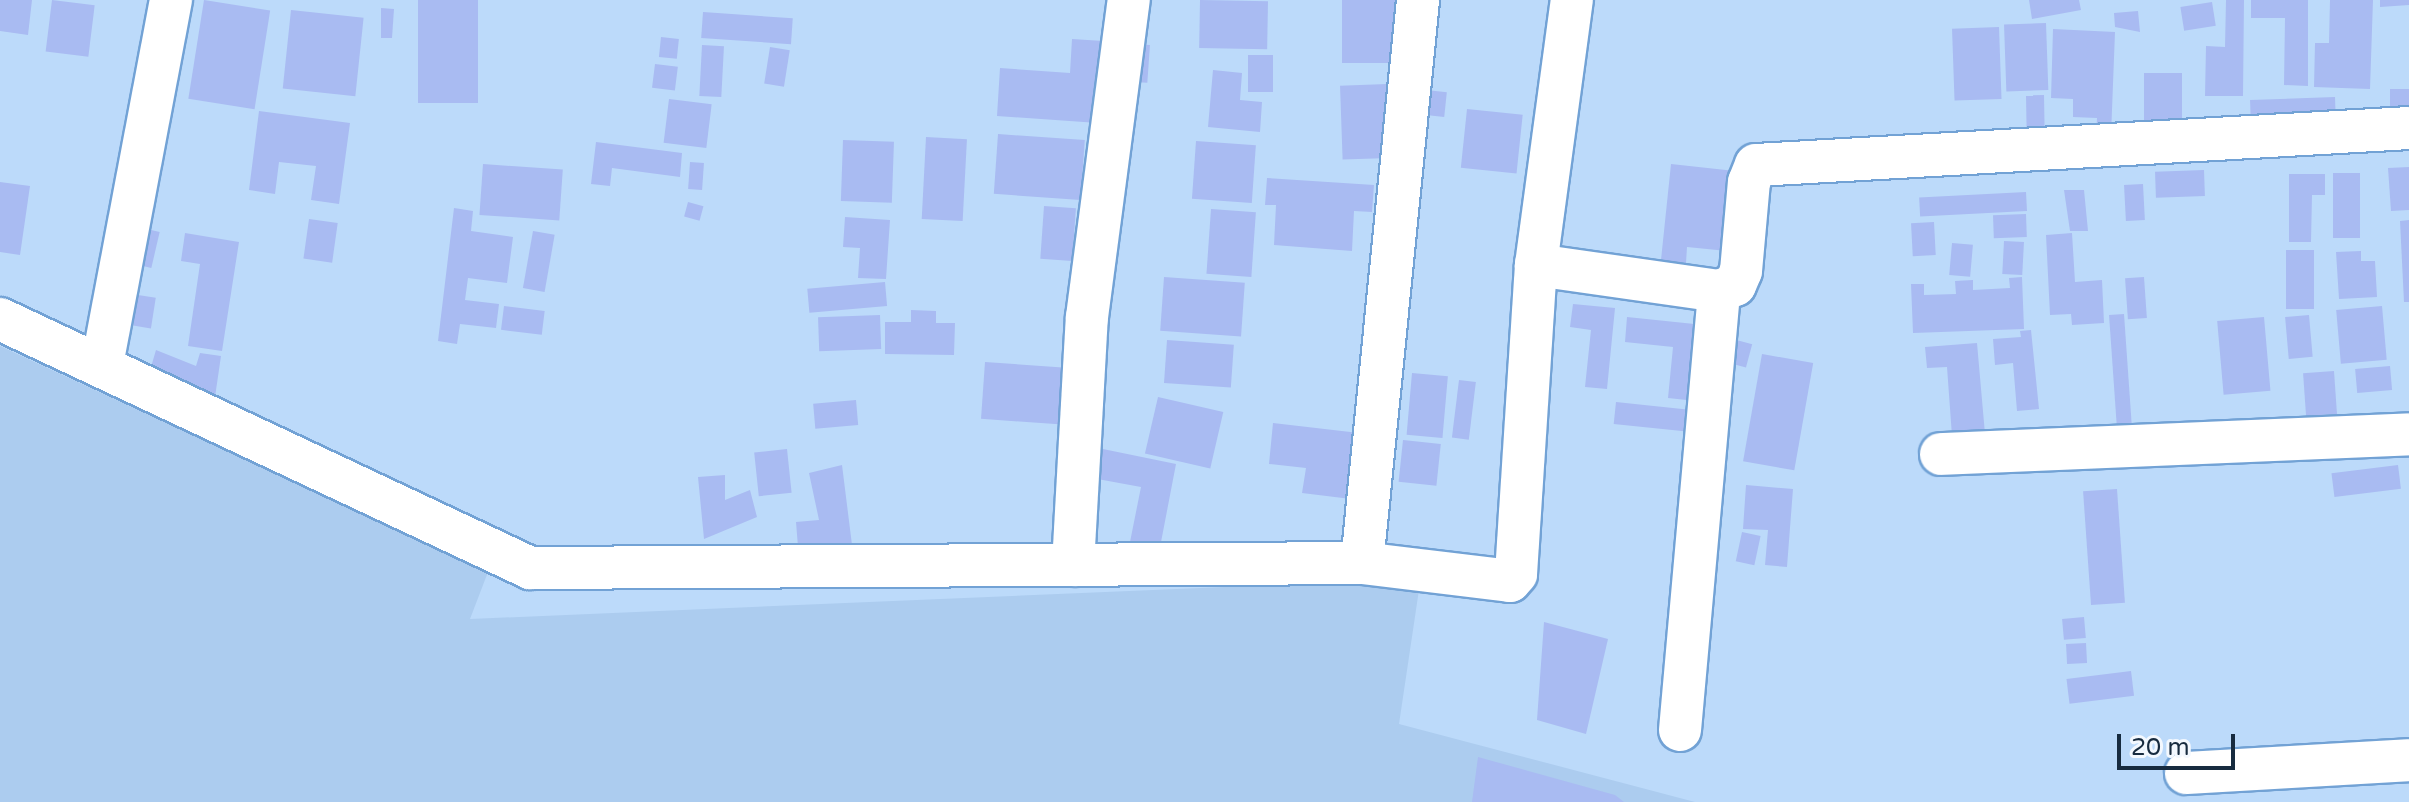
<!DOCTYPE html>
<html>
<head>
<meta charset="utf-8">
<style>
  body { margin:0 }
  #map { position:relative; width:2409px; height:802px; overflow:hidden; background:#bcdafa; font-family:"Varela Round",sans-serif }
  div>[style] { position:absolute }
  .built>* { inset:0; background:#acccef }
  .building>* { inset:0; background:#a9bbf2; transform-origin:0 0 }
  .roads { filter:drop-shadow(2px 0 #72a2d5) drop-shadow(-2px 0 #72a2d5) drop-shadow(0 2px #72a2d5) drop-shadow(0 -2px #72a2d5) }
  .street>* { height:42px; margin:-21px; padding:0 21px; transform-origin:21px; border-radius:21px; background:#fff }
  span { translate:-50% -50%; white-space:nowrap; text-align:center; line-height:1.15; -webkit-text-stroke:6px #f3f8fe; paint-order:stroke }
  .scale { position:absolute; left:2117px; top:734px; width:118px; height:36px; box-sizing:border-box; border:4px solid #172b3f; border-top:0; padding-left:10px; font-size:24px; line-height:28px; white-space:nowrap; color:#172b3f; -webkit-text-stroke:6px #f3f8fe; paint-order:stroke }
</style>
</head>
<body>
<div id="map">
  <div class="built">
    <div style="clip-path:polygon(0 346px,488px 572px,470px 619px,1366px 581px,1420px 583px,1399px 724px,1695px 802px,0 802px)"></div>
  </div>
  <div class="building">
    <div style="clip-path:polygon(0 0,32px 0,28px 35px,0 31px)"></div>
    <div style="left:52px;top:0;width:43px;height:52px;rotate:7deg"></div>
    <div style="left:204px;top:0;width:67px;height:100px;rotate:9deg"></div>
    <div style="left:418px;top:0;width:60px;height:103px"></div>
    <div style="left:1200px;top:0;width:68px;height:48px;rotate:1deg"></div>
    <div style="left:1342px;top:0;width:54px;height:63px"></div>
    <div style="clip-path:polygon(2029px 0,2079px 0,2081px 10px,2032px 19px)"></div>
    <div style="clip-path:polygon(2226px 0,2244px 0,2243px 96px,2205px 96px,2206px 46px,2225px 47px)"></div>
    <div style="clip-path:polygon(2251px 0,2308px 0,2308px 86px,2284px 85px,2285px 18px,2251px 18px)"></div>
    <div style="clip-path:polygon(2330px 0,2373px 0,2370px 89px,2314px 87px,2315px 43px,2329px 43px)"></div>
    <div style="clip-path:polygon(2380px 0,2409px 0,2409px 5px,2380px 7px)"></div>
    <div style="left:2212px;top:2px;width:24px;height:32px;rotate:81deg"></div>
    <div style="clip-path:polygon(381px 8px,394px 9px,392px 38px,381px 38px)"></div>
    <div style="left:291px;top:10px;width:73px;height:79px;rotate:6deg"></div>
    <div style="clip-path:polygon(2138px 11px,2140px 32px,2115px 27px,2114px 13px)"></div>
    <div style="left:703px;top:12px;width:90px;height:26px;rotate:4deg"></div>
    <div style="left:2046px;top:23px;width:67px;height:42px;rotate:88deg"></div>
    <div style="left:1999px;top:27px;width:72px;height:47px;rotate:88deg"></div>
    <div style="clip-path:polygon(2053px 29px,2115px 32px,2111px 136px,2096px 136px,2097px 118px,2073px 117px,2073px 99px,2051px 98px)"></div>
    <div style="left:661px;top:37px;width:18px;height:20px;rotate:6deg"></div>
    <div style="clip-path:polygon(1072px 39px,1103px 41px,1098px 123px,997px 116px,1000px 68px,1070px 73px)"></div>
    <div style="left:1137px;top:44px;width:13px;height:38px;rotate:4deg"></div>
    <div style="left:702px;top:45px;width:22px;height:51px;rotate:3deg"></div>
    <div style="left:770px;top:47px;width:20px;height:37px;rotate:9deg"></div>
    <div style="left:1248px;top:55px;width:25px;height:37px"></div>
    <div style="left:655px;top:64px;width:23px;height:24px;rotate:7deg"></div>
    <div style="clip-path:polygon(1213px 70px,1242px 73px,1240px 100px,1262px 102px,1260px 132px,1208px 127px)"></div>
    <div style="left:2144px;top:73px;width:38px;height:52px"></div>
    <div style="left:1387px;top:84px;width:74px;height:47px;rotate:88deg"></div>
    <div style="left:1417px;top:89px;width:30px;height:25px;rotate:6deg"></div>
    <div style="left:2390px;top:89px;width:19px;height:24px"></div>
    <div style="left:2044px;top:95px;width:46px;height:18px;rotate:89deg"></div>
    <div style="left:2335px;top:97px;width:23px;height:85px;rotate:88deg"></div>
    <div style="left:669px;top:99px;width:43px;height:44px;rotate:7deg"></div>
    <div style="left:1467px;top:109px;width:56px;height:59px;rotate:6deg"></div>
    <div style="clip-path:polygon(259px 111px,350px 123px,339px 204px,311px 200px,316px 166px,279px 162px,275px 194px,249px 190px)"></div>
    <div style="left:998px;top:134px;width:87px;height:60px;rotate:4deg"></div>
    <div style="left:926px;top:137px;width:41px;height:82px;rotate:3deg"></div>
    <div style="left:843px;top:140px;width:51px;height:61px;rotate:2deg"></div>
    <div style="left:1196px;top:141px;width:60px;height:58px;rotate:4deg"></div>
    <div style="clip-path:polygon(596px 142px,682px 153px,680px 177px,612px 168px,610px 186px,591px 184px)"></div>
    <div style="left:690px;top:162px;width:14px;height:27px;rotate:4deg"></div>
    <div style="left:483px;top:164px;width:80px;height:51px;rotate:4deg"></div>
    <div style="clip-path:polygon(1671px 164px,1735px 171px,1727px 251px,1687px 247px,1686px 263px,1661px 260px)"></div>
    <div style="clip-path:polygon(2409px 167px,2409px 210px,2391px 211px,2388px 168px)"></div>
    <div style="left:2204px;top:170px;width:26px;height:49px;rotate:88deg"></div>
    <div style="left:2333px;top:173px;width:27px;height:65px"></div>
    <div style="clip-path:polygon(2289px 174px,2325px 174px,2325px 195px,2312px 195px,2311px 242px,2289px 242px)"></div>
    <div style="clip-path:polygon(1267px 178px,1374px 185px,1372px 212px,1354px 211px,1352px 251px,1274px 245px,1276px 205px,1265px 205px)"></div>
    <div style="clip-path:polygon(0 182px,30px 186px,20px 255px,0 252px)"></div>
    <div style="left:2143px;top:184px;width:36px;height:19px;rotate:87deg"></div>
    <div style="clip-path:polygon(2064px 190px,2084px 190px,2088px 231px,2070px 231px)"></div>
    <div style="left:2026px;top:192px;width:19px;height:107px;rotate:87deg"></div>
    <div style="left:688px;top:202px;width:16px;height:15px;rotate:15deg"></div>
    <div style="left:1044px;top:206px;width:32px;height:53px;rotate:4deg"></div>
    <div style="clip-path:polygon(454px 208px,473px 211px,471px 231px,513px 237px,507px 283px,468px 278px,465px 300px,499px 304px,496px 328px,460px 324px,457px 344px,438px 341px)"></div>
    <div style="left:1211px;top:209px;width:45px;height:65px;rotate:4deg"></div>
    <div style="left:2026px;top:214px;width:23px;height:33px;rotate:88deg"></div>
    <div style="clip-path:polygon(845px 217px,890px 220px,886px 279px,858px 278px,860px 248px,843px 247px)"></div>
    <div style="left:309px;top:219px;width:29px;height:40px;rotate:8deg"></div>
    <div style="clip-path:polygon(2409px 220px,2409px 302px,2404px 302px,2400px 221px)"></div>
    <div style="left:1934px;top:222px;width:33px;height:23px;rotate:87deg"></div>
    <div style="left:147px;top:229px;width:13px;height:37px;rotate:13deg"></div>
    <div style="left:533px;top:231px;width:22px;height:58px;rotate:10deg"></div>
    <div style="clip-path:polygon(185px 233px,239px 242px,222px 351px,188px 346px,200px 264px,181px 261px)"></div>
    <div style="clip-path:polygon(2072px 233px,2075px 282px,2102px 280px,2104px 323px,2072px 325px,2071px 314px,2050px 315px,2046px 235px)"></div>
    <div style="left:2004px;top:241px;width:20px;height:33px;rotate:3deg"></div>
    <div style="left:1952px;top:243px;width:21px;height:32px;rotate:5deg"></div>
    <div style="left:2286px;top:250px;width:28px;height:59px"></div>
    <div style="clip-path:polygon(2361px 251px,2361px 261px,2375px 261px,2377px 297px,2339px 299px,2336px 252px)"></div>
    <div style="left:1164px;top:277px;width:81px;height:54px;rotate:4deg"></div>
    <div style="clip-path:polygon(2022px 277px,2024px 329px,1913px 333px,1911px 284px,1924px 284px,1924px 295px,1956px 294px,1955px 281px,1973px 280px,1973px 290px,2010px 288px,2009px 278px)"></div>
    <div style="left:2144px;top:277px;width:41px;height:19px;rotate:86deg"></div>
    <div style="left:885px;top:282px;width:24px;height:78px;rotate:85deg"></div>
    <div style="left:138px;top:295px;width:18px;height:31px;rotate:9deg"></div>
    <div style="clip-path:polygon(1573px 304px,1615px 308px,1607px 389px,1585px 387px,1591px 330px,1570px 327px)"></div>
    <div style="left:504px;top:306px;width:41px;height:24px;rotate:7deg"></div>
    <div style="left:2382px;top:306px;width:54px;height:46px;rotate:85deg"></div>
    <div style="clip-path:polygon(911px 310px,936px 311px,936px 323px,955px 323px,954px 355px,885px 354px,885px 322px,911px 322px)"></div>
    <div style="left:2124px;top:314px;width:116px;height:15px;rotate:86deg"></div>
    <div style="left:880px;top:315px;width:34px;height:62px;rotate:88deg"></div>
    <div style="left:2309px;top:315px;width:42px;height:24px;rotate:85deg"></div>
    <div style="clip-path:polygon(1627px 317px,1704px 325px,1696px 401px,1668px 398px,1673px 347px,1625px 342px)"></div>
    <div style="left:2264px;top:317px;width:74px;height:47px;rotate:85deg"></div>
    <div style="clip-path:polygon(2031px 330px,2039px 409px,2017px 411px,2013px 363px,1995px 365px,1993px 339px,2021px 337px,2020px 331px)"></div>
    <div style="left:1729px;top:338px;width:24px;height:24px;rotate:15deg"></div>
    <div style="left:1167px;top:340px;width:67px;height:43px;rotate:4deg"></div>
    <div style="clip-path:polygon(1977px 343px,1985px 434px,1952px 436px,1947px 367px,1927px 368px,1925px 347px)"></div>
    <div style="clip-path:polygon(156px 350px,196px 366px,200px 353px,221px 356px,215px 397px,151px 367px)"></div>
    <div style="left:1762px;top:354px;width:52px;height:109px;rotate:10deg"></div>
    <div style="left:985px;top:362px;width:85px;height:57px;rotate:4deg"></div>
    <div style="left:2390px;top:366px;width:24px;height:35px;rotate:85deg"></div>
    <div style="left:2334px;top:371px;width:43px;height:31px;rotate:86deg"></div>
    <div style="left:1412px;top:373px;width:36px;height:62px;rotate:5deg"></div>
    <div style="left:1459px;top:380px;width:17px;height:58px;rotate:7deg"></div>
    <div style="left:1158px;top:397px;width:67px;height:58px;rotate:13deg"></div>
    <div style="left:856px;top:400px;width:25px;height:43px;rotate:85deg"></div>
    <div style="left:1616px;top:402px;width:76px;height:22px;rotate:6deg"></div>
    <div style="clip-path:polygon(1273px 423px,1359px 433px,1351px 499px,1302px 493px,1306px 468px,1269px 464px)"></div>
    <div style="left:1403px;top:440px;width:38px;height:42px;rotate:6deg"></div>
    <div style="clip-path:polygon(1098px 448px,1176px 464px,1157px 563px,1127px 557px,1141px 487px,1092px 478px)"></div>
    <div style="left:787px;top:449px;width:44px;height:33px;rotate:84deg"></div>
    <div style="clip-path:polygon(842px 465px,852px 545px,798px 547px,796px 522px,819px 520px,809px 473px)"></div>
    <div style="left:2398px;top:465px;width:24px;height:67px;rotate:83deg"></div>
    <div style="clip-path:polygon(725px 475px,725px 500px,750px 490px,757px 517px,704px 539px,698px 477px)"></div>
    <div style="clip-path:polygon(1746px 485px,1793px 489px,1787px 567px,1765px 565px,1768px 530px,1743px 529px)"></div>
    <div style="left:2117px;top:489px;width:114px;height:34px;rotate:86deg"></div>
    <div style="left:1742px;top:532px;width:19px;height:30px;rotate:12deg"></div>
    <div style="left:2084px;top:617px;width:21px;height:22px;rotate:85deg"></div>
    <div style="clip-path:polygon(1544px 622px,1608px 639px,1586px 734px,1537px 720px)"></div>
    <div style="left:2086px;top:643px;width:20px;height:20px;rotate:87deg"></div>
    <div style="left:2131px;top:671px;width:25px;height:65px;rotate:83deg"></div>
    <div style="clip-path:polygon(1478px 757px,1615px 795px,1624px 802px,1472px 802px)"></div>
  </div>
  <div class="roads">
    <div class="street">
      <div style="left:1536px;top:265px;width:185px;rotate:8.1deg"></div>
      <div style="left:0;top:319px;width:586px;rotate:25.16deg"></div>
      <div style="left:530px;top:568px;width:832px;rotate:-0.34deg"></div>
      <div style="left:1362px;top:563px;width:149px;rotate:6.9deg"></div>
      <div style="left:1510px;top:581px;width:9px;rotate:-49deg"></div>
      <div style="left:1516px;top:574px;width:310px;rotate:-86.3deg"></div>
      <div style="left:1536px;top:265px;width:267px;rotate:-82.3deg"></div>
      <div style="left:102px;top:365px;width:371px;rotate:-79.3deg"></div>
      <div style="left:1941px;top:454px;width:468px;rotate:-2.4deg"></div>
      <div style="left:1362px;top:563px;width:566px;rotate:-84.32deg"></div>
      <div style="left:1073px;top:565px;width:248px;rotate:-86.8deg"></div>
      <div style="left:1087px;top:317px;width:320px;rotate:-82.5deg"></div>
      <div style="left:1680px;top:730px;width:441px;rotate:-84.9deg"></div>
      <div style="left:1719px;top:291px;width:17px;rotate:-21deg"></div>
      <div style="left:1735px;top:285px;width:15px;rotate:-67deg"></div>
      <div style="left:1741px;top:271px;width:89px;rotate:-84.9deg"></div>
      <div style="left:1749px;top:182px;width:18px;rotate:-68deg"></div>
      <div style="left:1756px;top:165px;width:654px;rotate:-3.24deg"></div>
      <div style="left:2186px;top:773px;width:223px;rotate:-3.3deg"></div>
    </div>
  </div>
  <div class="scale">20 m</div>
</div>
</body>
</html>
